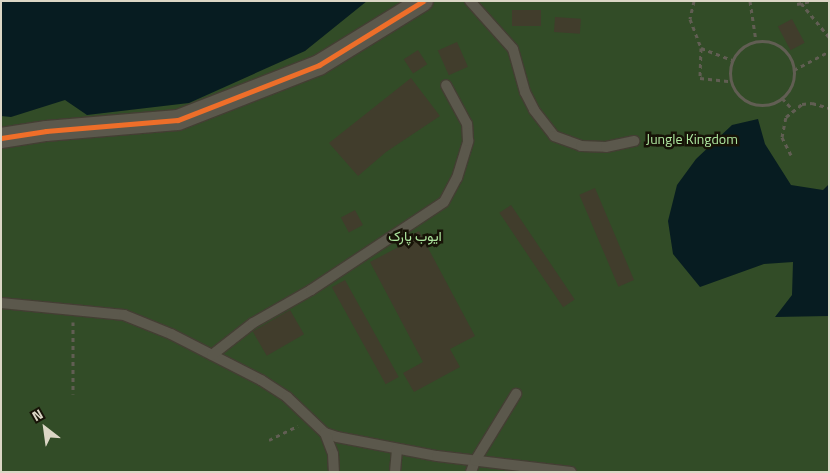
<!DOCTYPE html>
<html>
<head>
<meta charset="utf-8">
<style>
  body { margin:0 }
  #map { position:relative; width:830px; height:473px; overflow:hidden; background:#2a2515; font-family:"Titillium Web",Vazirmatn,sans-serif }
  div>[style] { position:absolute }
  .green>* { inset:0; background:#324c27; transform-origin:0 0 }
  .water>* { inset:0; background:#071c21 }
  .building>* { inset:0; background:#413d2c; transform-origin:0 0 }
  .path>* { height:3px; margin-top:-1.5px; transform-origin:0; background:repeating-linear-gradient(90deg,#615e53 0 4px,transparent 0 8px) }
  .path>.ring { margin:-1.5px; padding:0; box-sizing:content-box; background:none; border:3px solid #615e53; border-radius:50% }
  .roads { filter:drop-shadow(1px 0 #433f33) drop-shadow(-1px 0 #433f33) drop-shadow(0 1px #433f33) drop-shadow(0 -1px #433f33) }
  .lane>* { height:10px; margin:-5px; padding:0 5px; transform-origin:5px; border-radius:5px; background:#5b584c }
  .street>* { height:20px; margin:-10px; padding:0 10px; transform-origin:10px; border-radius:10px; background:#5b584c }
  .cycleway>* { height:5px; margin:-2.5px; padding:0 2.5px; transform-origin:2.5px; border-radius:2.5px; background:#ee6e29 }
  span { translate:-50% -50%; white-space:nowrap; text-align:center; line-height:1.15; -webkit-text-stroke:5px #171307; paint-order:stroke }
  .park-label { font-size:14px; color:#aee69f }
  .frame { position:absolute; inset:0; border:2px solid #dbd6c5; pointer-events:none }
  .north { position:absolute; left:20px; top:403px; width:50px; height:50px; -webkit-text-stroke:4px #171307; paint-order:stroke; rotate:330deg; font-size:14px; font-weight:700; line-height:20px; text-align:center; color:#dbd6c5 }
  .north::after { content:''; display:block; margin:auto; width:18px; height:22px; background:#dbd6c5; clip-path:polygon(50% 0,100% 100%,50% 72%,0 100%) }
</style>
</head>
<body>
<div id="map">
  <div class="green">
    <div style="left:1px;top:1px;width:828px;height:471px"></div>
  </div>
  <div class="water">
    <div style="clip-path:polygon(1px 1px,367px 1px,305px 51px,189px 103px,87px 115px,65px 100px,11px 117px,1px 116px)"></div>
    <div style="clip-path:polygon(758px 119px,765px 144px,791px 185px,823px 190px,829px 184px,829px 316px,775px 317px,792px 295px,793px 262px,764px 264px,700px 287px,673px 254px,668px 221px,677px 185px,696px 159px,732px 125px)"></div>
  </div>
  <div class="building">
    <div style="left:541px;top:10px;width:16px;height:29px;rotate:90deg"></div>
    <div style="left:555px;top:17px;width:26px;height:15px;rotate:4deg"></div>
    <div style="left:792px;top:19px;width:27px;height:16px;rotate:62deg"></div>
    <div style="left:457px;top:42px;width:27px;height:21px;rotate:66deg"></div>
    <div style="left:418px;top:50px;width:17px;height:17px;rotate:57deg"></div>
    <div style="clip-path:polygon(411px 78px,440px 116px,386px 152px,358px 176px,329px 143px)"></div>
    <div style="left:595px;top:188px;width:100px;height:17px;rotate:67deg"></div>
    <div style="left:511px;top:205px;width:114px;height:14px;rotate:56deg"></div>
    <div style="left:355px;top:210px;width:17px;height:16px;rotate:62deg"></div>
    <div style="clip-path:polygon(419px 231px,475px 336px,450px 349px,460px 367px,414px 392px,403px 373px,423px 362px,370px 262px,408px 242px,406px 238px)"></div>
    <div style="left:345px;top:280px;width:111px;height:15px;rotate:61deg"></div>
    <div style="left:290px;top:310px;width:28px;height:43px;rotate:60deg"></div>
  </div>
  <div class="path">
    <div style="left:694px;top:1px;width:18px;rotate:103deg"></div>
    <div style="left:690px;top:19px;width:31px;rotate:69deg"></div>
    <div style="left:701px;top:48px;width:30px;rotate:92deg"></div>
    <div style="left:700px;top:78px;width:30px;rotate:6deg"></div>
    <div style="left:750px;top:1px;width:40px;rotate:81.5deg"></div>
    <div style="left:801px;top:3px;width:44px;rotate:50.5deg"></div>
    <div style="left:797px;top:4px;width:14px;rotate:-12deg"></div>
    <div class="ring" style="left:730px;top:41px;width:61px;height:61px"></div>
    <div style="left:701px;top:48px;width:33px;rotate:21deg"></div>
    <div style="left:794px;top:70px;width:40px;rotate:-28deg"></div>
    <div style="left:782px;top:98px;width:16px;rotate:47deg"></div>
    <div style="left:791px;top:155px;width:20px;rotate:-117deg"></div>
    <div style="left:782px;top:137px;width:20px;rotate:-79deg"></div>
    <div style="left:786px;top:117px;width:21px;rotate:-39deg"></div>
    <div style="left:802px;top:104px;width:10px;rotate:-6deg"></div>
    <div style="left:812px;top:103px;width:18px;rotate:16deg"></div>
    <div style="left:73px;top:322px;width:72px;rotate:90deg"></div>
    <div style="left:269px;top:440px;width:32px;rotate:-26deg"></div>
  </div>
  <div class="roads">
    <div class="lane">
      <div style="left:470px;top:1px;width:64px;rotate:48.1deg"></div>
      <div style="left:513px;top:49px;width:45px;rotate:74.4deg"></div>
      <div style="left:525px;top:92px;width:20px;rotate:63deg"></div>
      <div style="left:534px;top:110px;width:33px;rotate:52deg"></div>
      <div style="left:554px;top:136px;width:29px;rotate:20deg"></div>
      <div style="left:581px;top:146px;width:25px;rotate:2deg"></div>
      <div style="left:606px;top:147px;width:29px;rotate:-12deg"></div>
      <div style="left:1px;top:303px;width:124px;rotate:5.6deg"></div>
      <div style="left:124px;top:315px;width:51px;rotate:22deg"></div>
      <div style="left:171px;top:334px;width:101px;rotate:27.1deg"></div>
      <div style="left:261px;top:380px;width:31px;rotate:33deg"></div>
      <div style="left:287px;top:397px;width:52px;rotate:43.5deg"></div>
      <div style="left:325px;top:433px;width:13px;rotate:18deg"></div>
      <div style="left:337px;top:437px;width:102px;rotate:10.8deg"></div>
      <div style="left:437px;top:456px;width:135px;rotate:6.8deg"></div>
      <div style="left:212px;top:355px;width:52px;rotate:-38deg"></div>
      <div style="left:253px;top:323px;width:67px;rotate:-29.6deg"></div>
      <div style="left:311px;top:290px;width:159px;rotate:-33.5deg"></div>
      <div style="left:444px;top:202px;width:27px;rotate:-62deg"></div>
      <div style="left:457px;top:178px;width:39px;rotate:-73deg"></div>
      <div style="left:468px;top:141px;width:17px;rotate:-93deg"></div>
      <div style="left:467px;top:124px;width:44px;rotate:-118.3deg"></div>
      <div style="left:325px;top:433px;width:22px;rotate:69deg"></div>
      <div style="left:333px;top:454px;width:18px;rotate:87deg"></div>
      <div style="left:395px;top:472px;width:23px;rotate:-85deg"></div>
      <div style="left:471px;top:472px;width:12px;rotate:-70deg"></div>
      <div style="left:475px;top:461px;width:79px;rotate:-58.5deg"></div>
    </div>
    <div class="street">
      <div style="left:1px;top:138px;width:46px;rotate:-8.8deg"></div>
      <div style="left:46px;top:131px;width:132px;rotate:-4.8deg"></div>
      <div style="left:178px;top:120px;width:151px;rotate:-21.3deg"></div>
      <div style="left:319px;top:65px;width:122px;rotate:-31.6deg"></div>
    </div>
  </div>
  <div class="cycleway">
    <div style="left:1px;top:138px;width:46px;rotate:-8.8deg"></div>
    <div style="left:46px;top:131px;width:132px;rotate:-4.8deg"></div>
    <div style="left:178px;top:120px;width:151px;rotate:-21.3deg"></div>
    <div style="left:319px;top:65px;width:122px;rotate:-31.6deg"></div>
  </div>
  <div class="park-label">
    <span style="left:692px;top:139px">Jungle Kingdom</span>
    <span style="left:415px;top:236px">ایوب پارک</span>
  </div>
  <div class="frame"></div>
  <div class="north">N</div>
</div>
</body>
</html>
